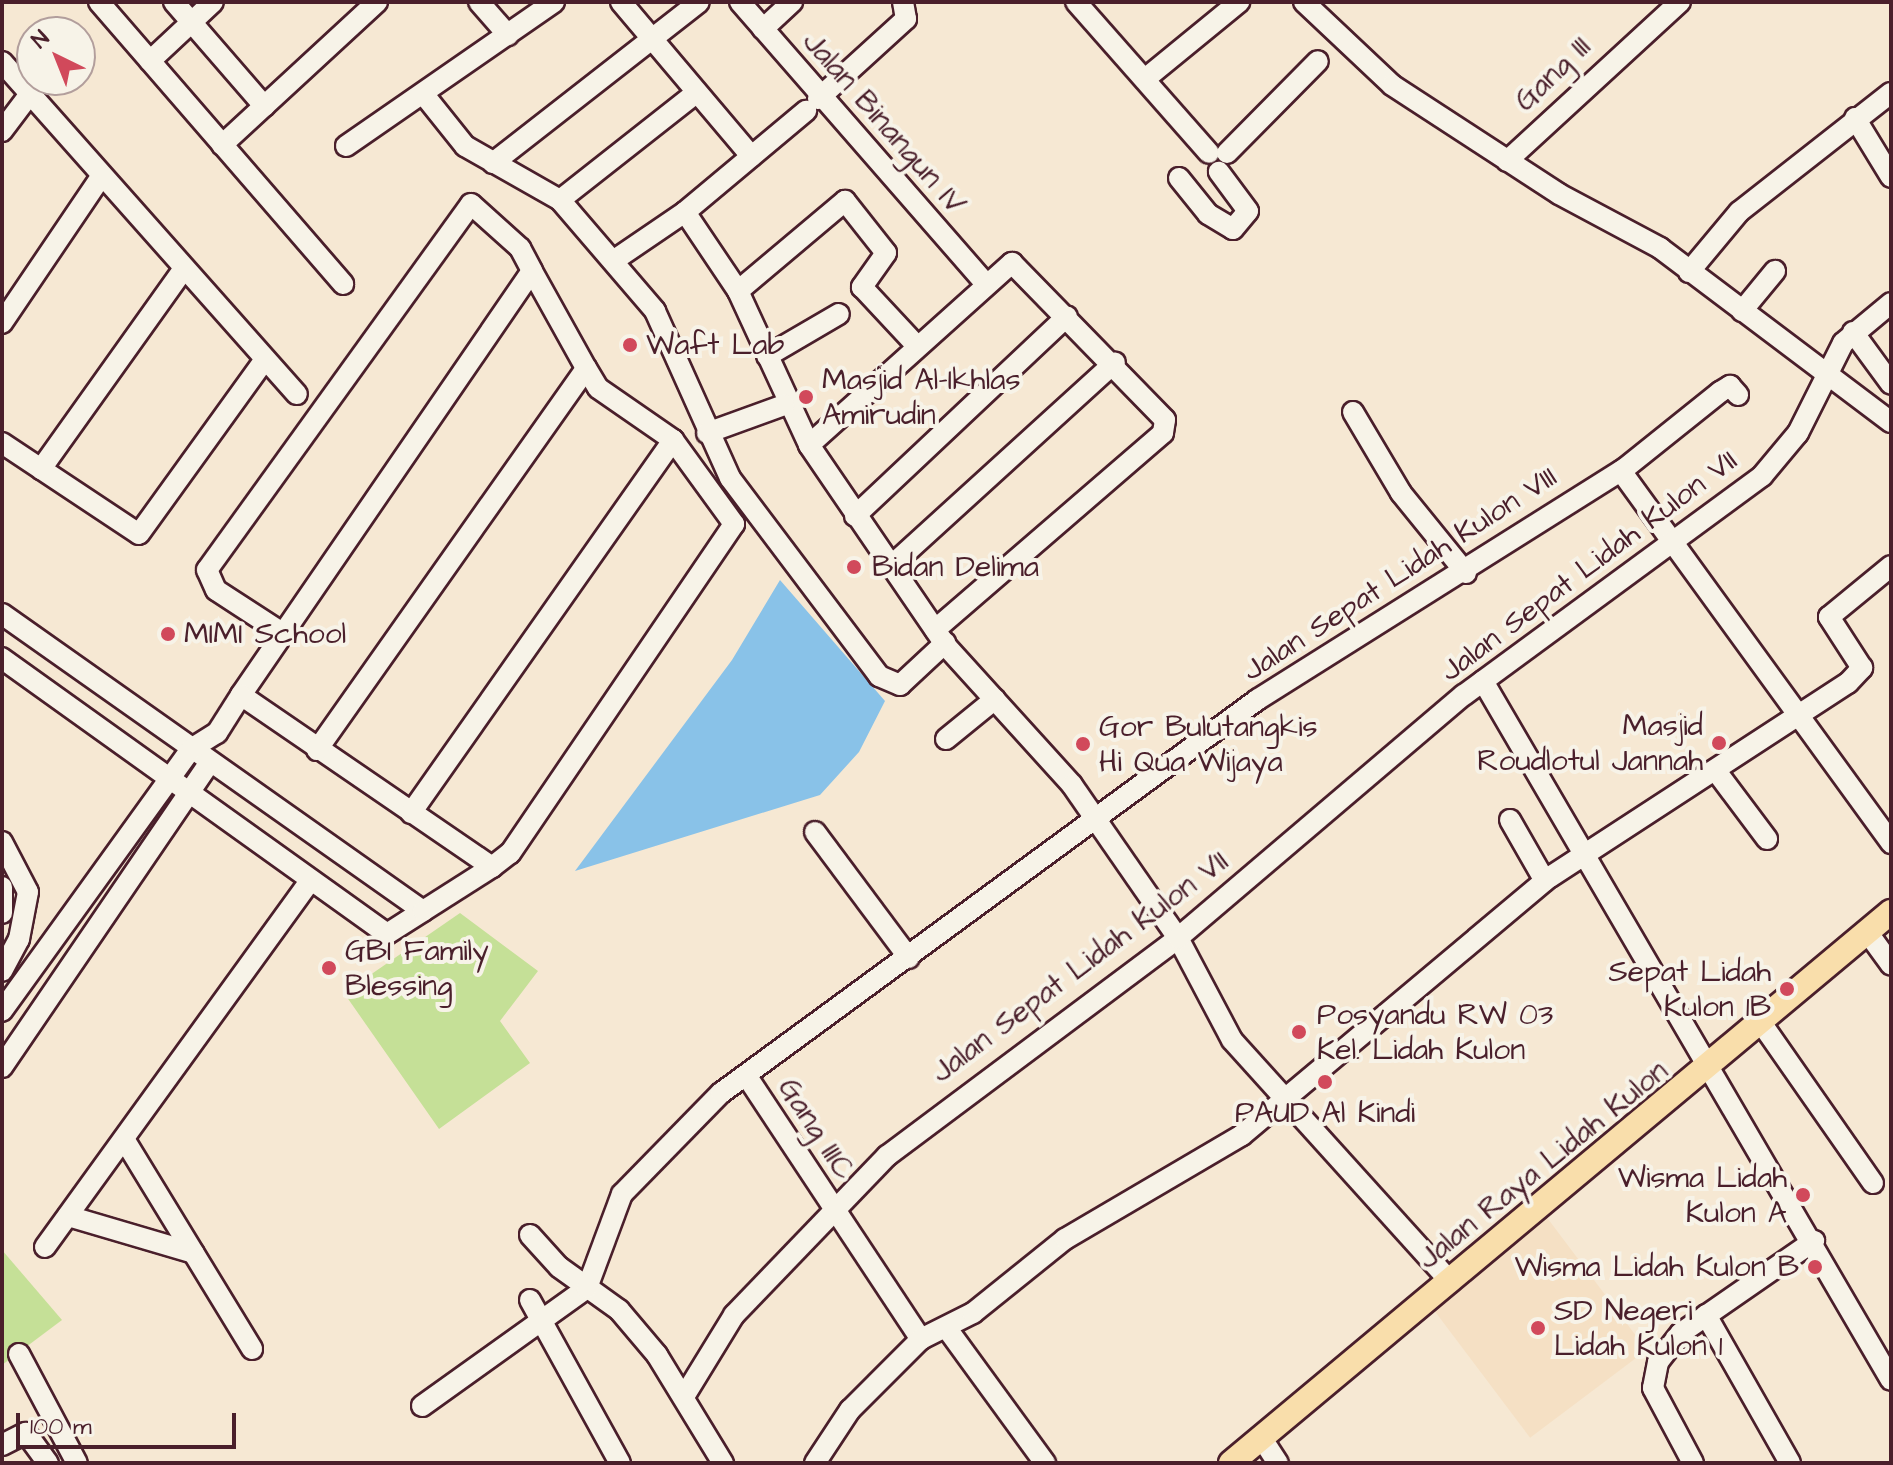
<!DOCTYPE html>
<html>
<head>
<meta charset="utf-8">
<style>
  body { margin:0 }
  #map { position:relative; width:1893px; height:1465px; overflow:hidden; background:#f6e8d3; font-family:"Architects Daughter",sans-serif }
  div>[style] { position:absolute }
  .built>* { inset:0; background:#f5e0c4; transform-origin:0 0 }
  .green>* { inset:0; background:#c5e097 }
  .water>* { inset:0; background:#89c2e8 }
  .roads { filter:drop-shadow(2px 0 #4a1f2b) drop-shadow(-2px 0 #4a1f2b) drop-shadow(0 2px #4a1f2b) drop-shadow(0 -2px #4a1f2b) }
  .minor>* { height:20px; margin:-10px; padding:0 10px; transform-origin:10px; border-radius:10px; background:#f7f3e8 }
  .major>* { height:24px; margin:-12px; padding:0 12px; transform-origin:12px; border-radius:12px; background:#f9deab }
  .dots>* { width:22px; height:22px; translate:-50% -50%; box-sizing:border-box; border:4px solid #f7f3e8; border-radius:50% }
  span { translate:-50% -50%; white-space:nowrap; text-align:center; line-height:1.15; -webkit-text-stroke:8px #f7f3e8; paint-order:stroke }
  .street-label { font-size:30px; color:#4a1f2b }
  .poi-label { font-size:30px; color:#4a1f2b }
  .left { translate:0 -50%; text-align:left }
  .right { translate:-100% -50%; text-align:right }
  .frame { position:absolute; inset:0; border:4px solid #4a1f2b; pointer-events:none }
  .north { position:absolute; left:16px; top:16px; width:80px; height:80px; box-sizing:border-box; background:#f7f3e8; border:2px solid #b29e9c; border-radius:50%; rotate:317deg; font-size:22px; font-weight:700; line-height:32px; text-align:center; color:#4a1f2b }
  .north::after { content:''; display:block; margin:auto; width:28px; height:36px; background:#d1495b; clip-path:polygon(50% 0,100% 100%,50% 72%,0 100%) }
  .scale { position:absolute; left:16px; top:1413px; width:220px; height:36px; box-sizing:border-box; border:4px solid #4a1f2b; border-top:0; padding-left:10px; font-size:24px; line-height:28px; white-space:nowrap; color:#4a1f2b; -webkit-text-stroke:6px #f7f3e8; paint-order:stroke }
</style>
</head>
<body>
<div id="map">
  <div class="built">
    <div style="left:1542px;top:1211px;width:174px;height:146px;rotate:53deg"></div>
  </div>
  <div class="green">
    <div style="clip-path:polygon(460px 913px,538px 971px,500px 1021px,530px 1063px,439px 1129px,344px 993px)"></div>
    <div style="clip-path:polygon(2px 1250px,62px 1320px,2px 1365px)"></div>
  </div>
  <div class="water">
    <div style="clip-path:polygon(780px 580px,885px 701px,859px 752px,820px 795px,575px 871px,732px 660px)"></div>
  </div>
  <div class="roads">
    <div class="minor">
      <div style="left:99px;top:2px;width:373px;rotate:49.1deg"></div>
      <div style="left:174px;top:2px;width:138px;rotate:49.1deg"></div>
      <div style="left:479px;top:2px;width:44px;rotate:48.7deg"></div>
      <div style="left:621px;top:2px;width:202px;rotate:49.8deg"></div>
      <div style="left:740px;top:2px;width:371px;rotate:48.9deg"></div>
      <div style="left:1076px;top:2px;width:201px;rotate:48.6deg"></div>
      <div style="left:1304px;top:2px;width:121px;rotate:43.3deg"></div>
      <div style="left:1392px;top:85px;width:199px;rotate:33.1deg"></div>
      <div style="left:1559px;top:194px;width:115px;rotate:28.1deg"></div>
      <div style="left:1660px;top:248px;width:289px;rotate:37deg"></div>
      <div style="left:763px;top:29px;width:40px;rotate:-43deg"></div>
      <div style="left:150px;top:61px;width:86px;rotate:-43.1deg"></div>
      <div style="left:2px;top:62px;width:444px;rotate:48.4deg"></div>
      <div style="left:1145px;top:79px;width:122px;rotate:-39.3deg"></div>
      <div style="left:425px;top:96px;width:64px;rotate:51.3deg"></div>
      <div style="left:465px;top:146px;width:109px;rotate:29.6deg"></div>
      <div style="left:560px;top:200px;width:146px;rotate:49.4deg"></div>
      <div style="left:655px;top:311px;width:183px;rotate:65.8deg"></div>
      <div style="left:730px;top:478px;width:248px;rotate:53deg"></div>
      <div style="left:879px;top:676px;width:23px;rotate:23deg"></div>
      <div style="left:900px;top:685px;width:62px;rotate:-43deg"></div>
      <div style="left:818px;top:99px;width:119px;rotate:-42.3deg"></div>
      <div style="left:906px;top:19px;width:17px;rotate:-100deg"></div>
      <div style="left:1855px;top:118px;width:69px;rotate:58.6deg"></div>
      <div style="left:2px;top:131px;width:46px;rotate:-52.9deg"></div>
      <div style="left:222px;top:145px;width:211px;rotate:-42.7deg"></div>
      <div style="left:346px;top:146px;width:253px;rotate:-34.7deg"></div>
      <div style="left:1227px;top:153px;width:129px;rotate:-45.3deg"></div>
      <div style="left:1507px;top:161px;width:235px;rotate:-42.6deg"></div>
      <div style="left:493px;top:163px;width:261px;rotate:-38deg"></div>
      <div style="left:1179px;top:178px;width:46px;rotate:51.1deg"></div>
      <div style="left:1208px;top:214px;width:29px;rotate:31deg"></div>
      <div style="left:1233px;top:229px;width:23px;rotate:-50deg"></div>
      <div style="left:1248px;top:211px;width:49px;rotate:-126.6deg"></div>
      <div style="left:560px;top:200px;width:174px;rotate:-38.2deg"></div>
      <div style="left:685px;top:212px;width:95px;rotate:56.1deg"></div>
      <div style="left:738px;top:291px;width:170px;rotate:65.2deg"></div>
      <div style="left:809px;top:445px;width:245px;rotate:55.7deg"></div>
      <div style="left:947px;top:647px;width:186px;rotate:47.8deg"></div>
      <div style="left:1072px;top:785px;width:186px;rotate:55.3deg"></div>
      <div style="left:1178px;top:938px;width:115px;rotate:62.1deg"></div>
      <div style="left:1232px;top:1040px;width:326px;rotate:47.9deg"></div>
      <div style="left:613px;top:261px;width:87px;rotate:-34.2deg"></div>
      <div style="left:685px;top:212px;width:158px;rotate:-39.9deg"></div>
      <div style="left:1689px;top:272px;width:78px;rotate:-50.2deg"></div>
      <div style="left:1739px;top:212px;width:193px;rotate:-38.1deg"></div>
      <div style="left:738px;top:291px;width:140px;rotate:-40.1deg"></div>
      <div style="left:845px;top:201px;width:66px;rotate:51.7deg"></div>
      <div style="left:886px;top:253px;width:42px;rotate:125.2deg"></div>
      <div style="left:862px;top:287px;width:81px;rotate:47deg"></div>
      <div style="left:1742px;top:311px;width:52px;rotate:-50.5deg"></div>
      <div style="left:2px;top:323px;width:176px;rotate:-55.9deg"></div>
      <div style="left:1853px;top:332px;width:64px;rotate:53.8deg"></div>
      <div style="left:767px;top:356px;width:83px;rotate:-30.3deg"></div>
      <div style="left:1353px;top:412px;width:94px;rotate:59.3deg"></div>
      <div style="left:1401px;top:493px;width:103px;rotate:50.9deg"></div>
      <div style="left:707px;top:433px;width:82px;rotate:-20deg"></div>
      <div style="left:2px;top:443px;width:164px;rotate:33.6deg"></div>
      <div style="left:139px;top:534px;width:213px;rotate:-54.2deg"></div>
      <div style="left:809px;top:445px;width:273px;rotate:-41.9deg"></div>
      <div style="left:1012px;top:263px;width:219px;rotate:45.7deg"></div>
      <div style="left:1165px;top:420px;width:13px;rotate:99deg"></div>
      <div style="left:1163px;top:433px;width:301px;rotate:139.2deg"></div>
      <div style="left:41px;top:469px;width:244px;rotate:-54.5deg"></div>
      <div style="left:1621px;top:471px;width:460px;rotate:54deg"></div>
      <div style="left:855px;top:516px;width:291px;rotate:-43.3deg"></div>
      <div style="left:890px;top:567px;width:304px;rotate:-42.3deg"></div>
      <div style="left:2px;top:614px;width:515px;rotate:35.2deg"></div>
      <div style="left:423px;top:911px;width:43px;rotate:147.4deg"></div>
      <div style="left:387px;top:934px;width:474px;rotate:-144.4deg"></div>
      <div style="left:279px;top:631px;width:75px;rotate:-146.9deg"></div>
      <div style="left:216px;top:590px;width:22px;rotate:-114deg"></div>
      <div style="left:207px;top:570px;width:451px;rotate:-54.2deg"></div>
      <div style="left:471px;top:204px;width:66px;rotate:41.9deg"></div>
      <div style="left:520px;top:248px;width:26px;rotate:62deg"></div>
      <div style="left:532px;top:271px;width:111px;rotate:60.9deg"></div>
      <div style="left:586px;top:368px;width:23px;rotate:59deg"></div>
      <div style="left:598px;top:388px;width:91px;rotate:34.7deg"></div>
      <div style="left:673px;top:440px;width:104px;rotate:54deg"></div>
      <div style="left:734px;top:524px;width:398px;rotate:124.2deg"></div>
      <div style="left:510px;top:853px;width:23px;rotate:142deg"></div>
      <div style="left:492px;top:867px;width:304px;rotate:-145.6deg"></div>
      <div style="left:241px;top:695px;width:514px;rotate:-55.54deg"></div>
      <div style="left:1483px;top:681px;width:809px;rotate:59.73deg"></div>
      <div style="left:946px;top:739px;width:63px;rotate:-39.2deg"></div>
      <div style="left:317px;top:750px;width:467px;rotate:-54.8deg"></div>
      <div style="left:1716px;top:771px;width:85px;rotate:53.1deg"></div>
      <div style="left:411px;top:813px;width:456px;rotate:-54.9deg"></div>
      <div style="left:1510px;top:820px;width:70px;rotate:60.2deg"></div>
      <div style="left:815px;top:832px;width:157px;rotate:53.3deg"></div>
      <div style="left:2px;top:842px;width:56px;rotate:62.5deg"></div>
      <div style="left:28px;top:892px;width:48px;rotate:100.8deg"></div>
      <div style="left:19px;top:939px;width:36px;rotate:118deg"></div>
      <div style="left:2px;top:887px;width:26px;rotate:90deg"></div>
      <div style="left:423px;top:911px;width:82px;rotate:-32.5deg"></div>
      <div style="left:1868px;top:933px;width:39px;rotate:54deg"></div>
      <div style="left:2px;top:1011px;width:323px;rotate:-54.2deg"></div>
      <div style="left:191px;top:749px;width:31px;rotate:-32deg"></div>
      <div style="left:217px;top:733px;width:45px;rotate:-57.7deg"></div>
      <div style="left:1762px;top:1024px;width:194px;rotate:55.1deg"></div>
      <div style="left:2px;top:1067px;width:369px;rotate:-55.7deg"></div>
      <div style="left:746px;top:1075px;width:317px;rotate:56.5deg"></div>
      <div style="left:124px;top:1139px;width:246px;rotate:58.6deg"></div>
      <div style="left:68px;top:1216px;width:131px;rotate:16.4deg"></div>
      <div style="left:530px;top:1235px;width:43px;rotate:47.8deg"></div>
      <div style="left:559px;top:1267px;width:74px;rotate:35.6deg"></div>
      <div style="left:619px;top:1310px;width:59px;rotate:49.8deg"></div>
      <div style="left:657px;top:1355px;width:127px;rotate:58.6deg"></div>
      <div style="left:45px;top:1247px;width:453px;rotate:-54.1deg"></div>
      <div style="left:530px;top:1300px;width:186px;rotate:61.1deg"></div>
      <div style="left:1706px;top:1315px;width:170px;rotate:60.4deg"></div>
      <div style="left:948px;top:1330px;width:165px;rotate:53.9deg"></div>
      <div style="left:19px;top:1354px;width:123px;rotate:62deg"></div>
      <div style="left:685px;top:1395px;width:94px;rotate:-58.5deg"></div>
      <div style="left:734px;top:1315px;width:221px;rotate:-46.1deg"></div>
      <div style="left:887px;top:1156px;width:364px;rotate:-36.8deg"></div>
      <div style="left:1178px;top:938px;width:375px;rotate:-40.4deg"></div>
      <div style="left:1464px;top:695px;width:370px;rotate:-36.3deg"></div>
      <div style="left:1762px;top:476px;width:56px;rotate:-50.1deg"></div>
      <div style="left:1798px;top:433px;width:101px;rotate:-63.4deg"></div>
      <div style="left:1843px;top:343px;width:62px;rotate:-39.8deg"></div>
      <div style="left:422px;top:1406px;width:203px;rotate:-35.6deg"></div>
      <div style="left:587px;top:1288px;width:100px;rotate:-69.6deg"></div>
      <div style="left:622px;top:1194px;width:141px;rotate:-45.6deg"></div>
      <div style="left:721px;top:1093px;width:665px;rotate:-36.25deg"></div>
      <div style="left:1257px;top:700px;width:434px;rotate:-32.2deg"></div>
      <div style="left:1624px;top:469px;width:123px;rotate:-38.7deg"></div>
      <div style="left:1720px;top:392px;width:12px;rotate:-31deg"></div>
      <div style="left:1730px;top:386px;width:12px;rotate:48deg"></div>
      <div style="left:1261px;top:1437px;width:31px;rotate:57deg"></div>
      <div style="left:2px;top:1445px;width:27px;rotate:-27deg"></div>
      <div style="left:26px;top:1433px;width:37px;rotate:54deg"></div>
      <div style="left:815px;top:1463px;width:64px;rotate:-56.6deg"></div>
      <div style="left:850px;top:1410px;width:100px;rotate:-45deg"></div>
      <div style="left:921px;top:1339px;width:58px;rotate:-26.6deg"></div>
      <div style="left:973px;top:1313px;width:118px;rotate:-38.8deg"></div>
      <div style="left:1065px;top:1239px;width:205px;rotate:-30.4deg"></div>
      <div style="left:1242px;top:1135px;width:402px;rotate:-40deg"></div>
      <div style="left:1550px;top:877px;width:356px;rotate:-33.1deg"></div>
      <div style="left:1848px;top:683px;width:21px;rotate:-47deg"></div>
      <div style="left:1862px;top:668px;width:61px;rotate:-122.9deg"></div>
      <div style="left:1829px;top:617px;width:80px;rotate:-39.4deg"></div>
      <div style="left:1693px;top:1463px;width:85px;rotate:-118.1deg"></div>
      <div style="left:1653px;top:1388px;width:26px;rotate:-79deg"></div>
      <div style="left:1658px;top:1362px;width:37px;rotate:-52deg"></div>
      <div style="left:1681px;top:1333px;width:162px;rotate:-34.7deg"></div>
    </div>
    <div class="major">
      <div style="left:1231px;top:1463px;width:860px;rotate:-39.86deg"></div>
    </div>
  </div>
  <div class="dots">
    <div style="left:630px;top:345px;background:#d1495b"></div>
    <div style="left:806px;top:397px;background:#d1495b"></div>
    <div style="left:854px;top:567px;background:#d1495b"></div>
    <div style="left:168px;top:634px;background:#d1495b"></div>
    <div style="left:1719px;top:743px;background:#d1495b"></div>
    <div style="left:1083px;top:744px;background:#d1495b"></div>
    <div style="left:329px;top:968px;background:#d1495b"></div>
    <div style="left:1787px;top:989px;background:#d1495b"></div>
    <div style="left:1299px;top:1032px;background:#d1495b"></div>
    <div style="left:1325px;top:1082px;background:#d1495b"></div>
    <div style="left:1803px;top:1195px;background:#d1495b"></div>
    <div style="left:1815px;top:1267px;background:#d1495b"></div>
    <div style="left:1538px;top:1328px;background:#d1495b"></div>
  </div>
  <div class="street-label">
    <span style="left:1553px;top:74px;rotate:-44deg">Gang III</span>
    <span style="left:884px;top:123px;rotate:49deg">Jalan Binangun IV</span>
    <span style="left:1589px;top:566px;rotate:-37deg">Jalan Sepat Lidah Kulon VII</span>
    <span style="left:1400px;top:574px;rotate:-33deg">Jalan Sepat Lidah Kulon VIII</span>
    <span style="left:1080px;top:967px;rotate:-37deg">Jalan Sepat Lidah Kulon VII</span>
    <span style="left:816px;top:1129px;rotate:57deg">Gang IIIC</span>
    <span style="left:1543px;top:1165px;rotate:-39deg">Jalan Raya Lidah Kulon</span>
  </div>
  <div class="poi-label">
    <span class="left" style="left:646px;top:345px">Waft Lab</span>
    <span class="left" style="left:822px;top:397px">Masjid Al-Ikhlas<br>Amirudin</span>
    <span class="left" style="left:872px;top:567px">Bidan Delima</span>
    <span class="left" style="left:184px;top:634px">MIMI School</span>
    <span class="right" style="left:1703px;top:743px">Masjid<br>Roudlotul Jannah</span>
    <span class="left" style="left:1099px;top:744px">Gor Bulutangkis<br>Hi Qua Wijaya</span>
    <span class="left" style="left:345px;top:968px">GBI Family<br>Blessing</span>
    <span class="right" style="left:1771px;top:989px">Sepat Lidah<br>Kulon 1B</span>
    <span class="left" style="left:1317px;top:1032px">Posyandu RW 03<br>Kel. Lidah Kulon</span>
    <span style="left:1325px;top:1113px">PAUD Al Kindi</span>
    <span class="right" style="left:1787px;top:1195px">Wisma Lidah<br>Kulon A</span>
    <span class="right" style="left:1799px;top:1267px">Wisma Lidah Kulon B</span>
    <span class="left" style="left:1554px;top:1328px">SD Negeri<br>Lidah Kulon 1</span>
  </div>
  <div class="frame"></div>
  <div class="north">N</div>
  <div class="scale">100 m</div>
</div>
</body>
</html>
